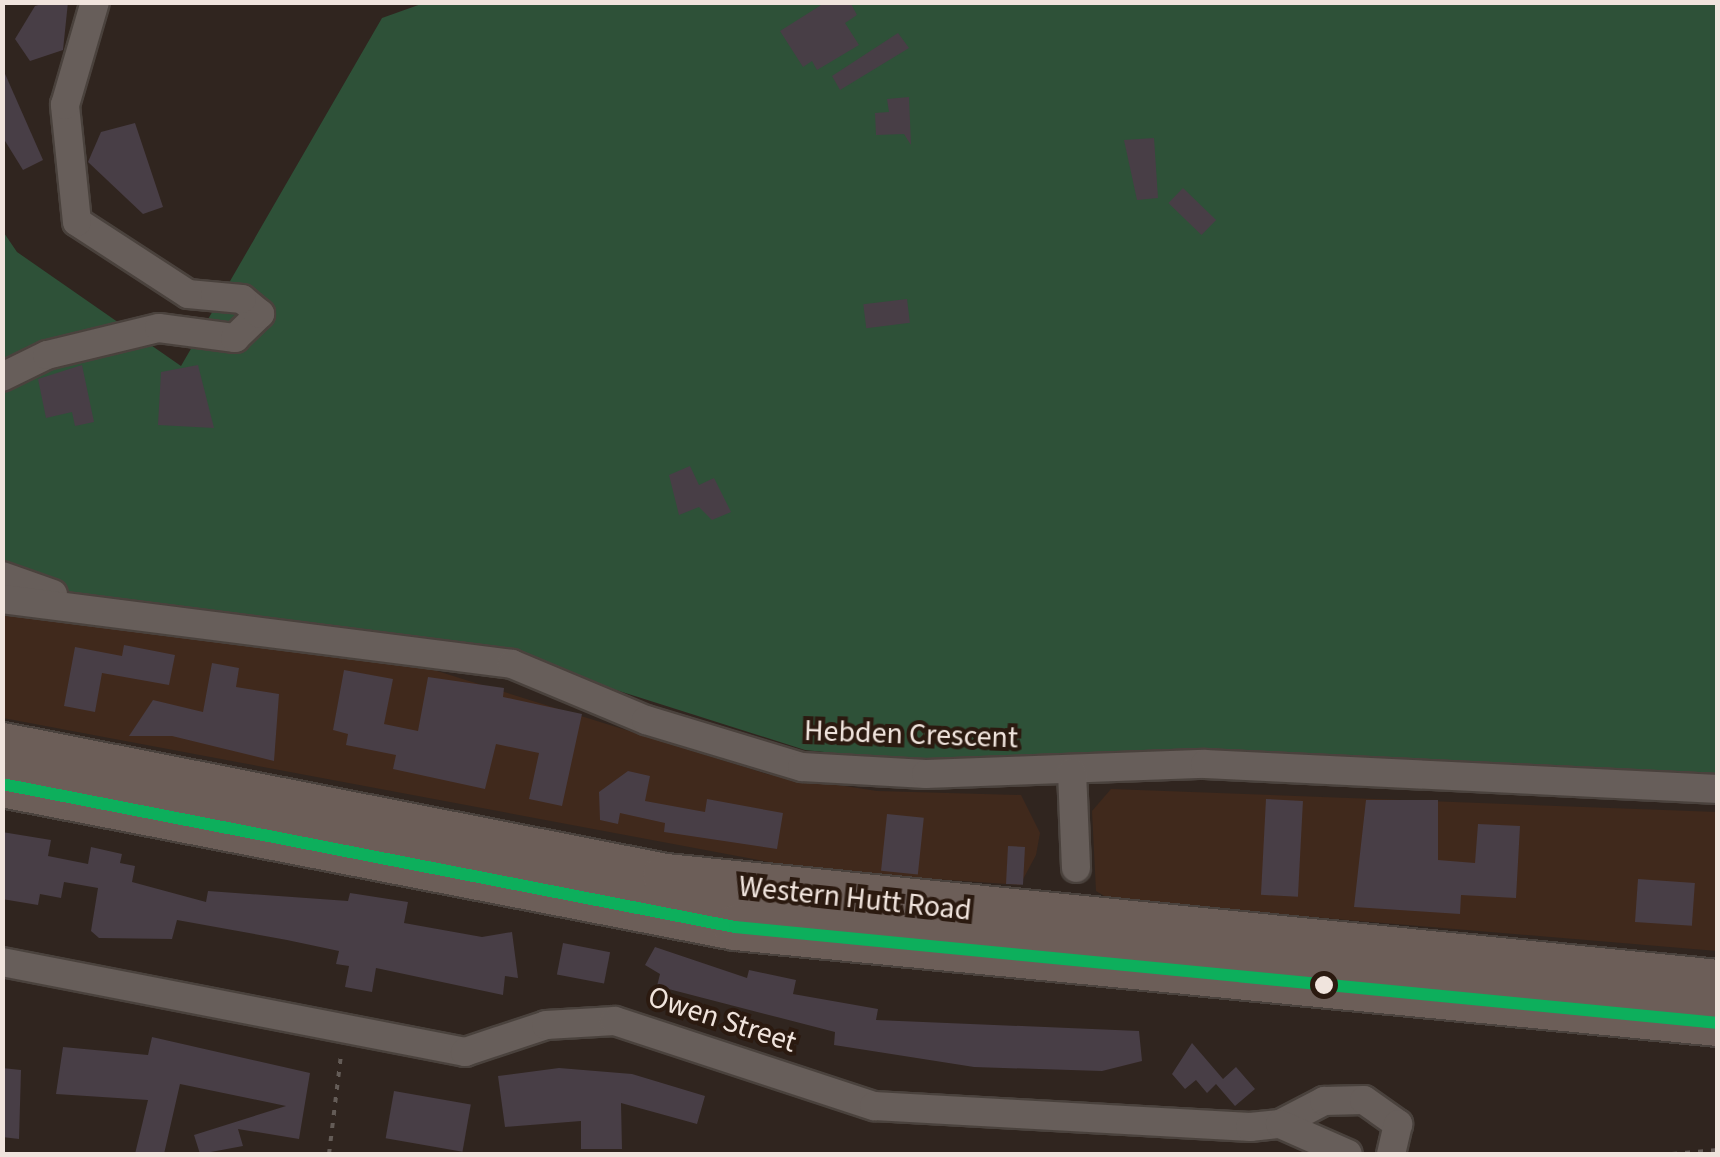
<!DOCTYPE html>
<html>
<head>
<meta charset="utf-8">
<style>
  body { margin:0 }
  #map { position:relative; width:1720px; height:1157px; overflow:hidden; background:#30251f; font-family:"Source Sans 3",sans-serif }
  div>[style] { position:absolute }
  .built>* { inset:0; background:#40291c }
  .green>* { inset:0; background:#2e5138 }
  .building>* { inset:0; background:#483e46; transform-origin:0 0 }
  .path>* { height:4px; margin-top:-2px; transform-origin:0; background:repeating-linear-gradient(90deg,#645c57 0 5px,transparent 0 13px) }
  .roads { filter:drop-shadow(2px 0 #4a423d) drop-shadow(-2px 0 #4a423d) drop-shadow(0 2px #4a423d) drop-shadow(0 -2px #4a423d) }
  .minor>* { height:28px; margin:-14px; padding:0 14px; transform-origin:14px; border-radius:14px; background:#675e5a }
  .trunk>* { height:45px; margin:-22.5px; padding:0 22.5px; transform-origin:22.5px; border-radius:22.5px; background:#6c5e58 }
  .bus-1>* { height:12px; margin:-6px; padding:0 6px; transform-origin:6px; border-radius:6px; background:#0daf5c }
  .dots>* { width:28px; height:28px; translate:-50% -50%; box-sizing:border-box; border:5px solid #2b1a10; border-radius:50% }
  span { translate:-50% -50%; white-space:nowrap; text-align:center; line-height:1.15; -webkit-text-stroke:8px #2b1a10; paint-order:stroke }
  .street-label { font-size:30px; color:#f0e4dd }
  .frame { position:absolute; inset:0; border:5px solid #f0e4dd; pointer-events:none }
</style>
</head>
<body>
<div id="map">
  <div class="built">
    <div style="clip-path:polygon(2px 608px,389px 656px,767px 774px,877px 791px,1021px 795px,1040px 833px,1036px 855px,1020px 885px,817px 871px,3px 718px)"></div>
    <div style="clip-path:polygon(1111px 789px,1717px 812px,1717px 951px,1111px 900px,1096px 891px,1092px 811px)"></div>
  </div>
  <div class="green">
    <div style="clip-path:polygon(424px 3px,1717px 3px,1717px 778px,1213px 754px,922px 762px,805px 750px,512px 657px,3px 593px,2px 230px,17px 252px,181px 366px,382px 18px)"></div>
  </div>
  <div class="building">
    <div style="clip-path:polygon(48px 2px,68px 2px,63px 50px,30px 61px,15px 39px,35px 6px)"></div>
    <div style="clip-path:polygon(826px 2px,850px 2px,857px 15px,845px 23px,859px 45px,817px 70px,812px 61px,803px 67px,780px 31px)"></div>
    <div style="clip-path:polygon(898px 33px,909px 48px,840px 90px,832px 76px)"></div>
    <div style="clip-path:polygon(2px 67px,43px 160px,23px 170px,2px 136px)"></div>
    <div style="clip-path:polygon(909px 97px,911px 145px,904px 134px,876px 135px,875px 113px,889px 112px,887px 99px)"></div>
    <div style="clip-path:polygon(135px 123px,163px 207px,143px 214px,88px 162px,101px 132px)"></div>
    <div style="clip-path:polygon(1154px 138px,1158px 198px,1137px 200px,1124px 140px)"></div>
    <div style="left:1183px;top:188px;width:46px;height:21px;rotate:44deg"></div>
    <div style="left:907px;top:299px;width:24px;height:44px;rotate:83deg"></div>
    <div style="clip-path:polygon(82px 365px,94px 422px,75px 426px,72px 412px,46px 418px,38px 379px)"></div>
    <div style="clip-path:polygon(198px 365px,214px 428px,158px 425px,161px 372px)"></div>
    <div style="clip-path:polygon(690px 466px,699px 485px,714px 478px,731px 512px,712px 520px,699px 507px,679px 515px,669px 475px)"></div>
    <div style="clip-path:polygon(124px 645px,175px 655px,169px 685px,102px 673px,95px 712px,64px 706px,75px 647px,122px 656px)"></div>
    <div style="clip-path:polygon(212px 663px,239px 668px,236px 687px,279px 694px,274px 761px,172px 736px,129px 736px,153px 700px,203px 712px)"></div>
    <div style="clip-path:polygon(344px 670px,393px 679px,384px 724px,418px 731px,428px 677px,504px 688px,503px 697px,582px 714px,562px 806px,529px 799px,539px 753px,496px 744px,485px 789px,393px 769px,396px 755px,346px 745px,348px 734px,333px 730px)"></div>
    <div style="clip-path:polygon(628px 771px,650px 776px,645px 801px,705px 812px,707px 799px,783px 813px,777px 849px,664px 832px,665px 823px,620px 813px,618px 824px,600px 820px,599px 792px)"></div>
    <div style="left:1266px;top:799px;width:37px;height:96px;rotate:3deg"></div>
    <div style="clip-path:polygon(1366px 800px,1438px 800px,1438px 860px,1475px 863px,1478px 824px,1520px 826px,1516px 898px,1461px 895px,1460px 914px,1354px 907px)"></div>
    <div style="left:887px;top:814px;width:37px;height:57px;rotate:6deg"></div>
    <div style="clip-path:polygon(2px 832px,51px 840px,48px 856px,88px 864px,91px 847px,122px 854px,120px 863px,135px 866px,132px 882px,206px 902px,208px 891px,348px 901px,350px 893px,408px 902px,404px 923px,482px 937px,512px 932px,518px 978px,505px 976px,503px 995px,376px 968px,372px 992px,345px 987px,349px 966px,336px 964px,339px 951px,287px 940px,177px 920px,172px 939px,99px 938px,91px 931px,98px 888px,64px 882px,61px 898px,40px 894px,38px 905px,2px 899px)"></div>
    <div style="left:1008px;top:846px;width:17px;height:38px;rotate:3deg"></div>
    <div style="left:1638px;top:879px;width:57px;height:43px;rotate:4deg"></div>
    <div style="left:563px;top:943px;width:48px;height:32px;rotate:11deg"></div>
    <div style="clip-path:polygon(655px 947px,747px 978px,749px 970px,796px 980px,793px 994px,878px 1009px,876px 1020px,1139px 1031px,1142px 1061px,1102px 1071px,974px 1067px,834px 1045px,835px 1032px,657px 986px,660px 974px,645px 965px)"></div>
    <div style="clip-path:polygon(152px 1037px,310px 1073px,299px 1139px,238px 1129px,243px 1146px,200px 1154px,194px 1135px,286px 1106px,180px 1084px,164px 1154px,135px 1154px,148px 1100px,56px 1094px,63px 1047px,148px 1055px)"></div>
    <div style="clip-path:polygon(1192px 1043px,1223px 1079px,1236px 1067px,1255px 1089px,1235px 1106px,1216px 1084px,1207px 1093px,1196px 1080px,1185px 1089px,1172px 1074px)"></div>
    <div style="clip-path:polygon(2px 1068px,21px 1070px,19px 1139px,2px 1137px)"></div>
    <div style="clip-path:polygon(559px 1068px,632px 1074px,705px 1096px,697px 1124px,621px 1103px,622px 1149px,581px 1149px,581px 1121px,505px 1127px,498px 1076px)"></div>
    <div style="left:394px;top:1091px;width:78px;height:48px;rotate:10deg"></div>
  </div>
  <div class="path">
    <div style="left:329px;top:1154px;width:100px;rotate:-83.1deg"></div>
    <div style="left:1672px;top:1154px;width:46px;rotate:-5deg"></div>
  </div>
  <div class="roads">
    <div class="minor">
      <div style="left:2px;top:377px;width:50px;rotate:-26.1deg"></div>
      <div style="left:47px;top:355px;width:115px;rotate:-13.6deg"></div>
      <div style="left:159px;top:328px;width:77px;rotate:7.5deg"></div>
      <div style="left:235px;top:338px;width:35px;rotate:-44deg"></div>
      <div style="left:260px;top:314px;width:23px;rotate:-140deg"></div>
      <div style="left:242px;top:299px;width:54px;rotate:-174.7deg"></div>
      <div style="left:188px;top:294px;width:132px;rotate:-147deg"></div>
      <div style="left:77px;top:222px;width:118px;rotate:-95.9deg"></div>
      <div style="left:65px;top:105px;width:107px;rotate:-73.8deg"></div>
      <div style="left:2px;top:576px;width:54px;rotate:19.4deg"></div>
      <div style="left:2px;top:599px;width:514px;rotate:7.26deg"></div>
      <div style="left:512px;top:664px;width:145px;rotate:22.7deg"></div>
      <div style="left:646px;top:720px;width:163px;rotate:16.8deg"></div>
      <div style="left:802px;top:767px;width:124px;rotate:3.2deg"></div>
      <div style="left:926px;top:774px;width:279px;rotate:-2.1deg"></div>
      <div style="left:1205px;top:764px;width:514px;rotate:2.79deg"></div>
      <div style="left:1072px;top:772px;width:96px;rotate:87.6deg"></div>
      <div style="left:2px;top:962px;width:472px;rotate:11deg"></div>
      <div style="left:465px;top:1052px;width:85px;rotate:-18.4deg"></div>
      <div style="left:546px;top:1025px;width:69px;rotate:-3.3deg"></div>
      <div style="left:615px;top:1021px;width:273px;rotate:18.2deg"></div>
      <div style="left:874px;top:1106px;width:377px;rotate:3.2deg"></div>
      <div style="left:1250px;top:1127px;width:30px;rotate:-6deg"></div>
      <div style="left:1280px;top:1124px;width:50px;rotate:-27.6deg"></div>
      <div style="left:1324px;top:1101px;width:40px;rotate:-1.4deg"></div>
      <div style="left:1364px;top:1100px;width:42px;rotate:35.2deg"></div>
      <div style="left:1398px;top:1124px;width:31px;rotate:103deg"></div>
      <div style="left:1280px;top:1124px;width:74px;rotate:23.8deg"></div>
    </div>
    <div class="trunk">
      <div style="left:2px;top:745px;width:676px;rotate:11.18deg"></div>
      <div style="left:665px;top:876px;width:1058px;rotate:5.75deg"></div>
      <div style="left:2px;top:784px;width:747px;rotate:11.04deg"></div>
      <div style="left:735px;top:927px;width:988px;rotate:5.58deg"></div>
    </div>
  </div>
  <div class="bus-1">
    <div style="left:2px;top:784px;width:747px;rotate:11.04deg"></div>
    <div style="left:735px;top:927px;width:988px;rotate:5.58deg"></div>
  </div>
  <div class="dots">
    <div style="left:1324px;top:985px;background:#f0e4dd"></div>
  </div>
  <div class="street-label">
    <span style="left:911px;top:735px;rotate:2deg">Hebden Crescent</span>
    <span style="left:855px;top:899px;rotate:6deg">Western Hutt Road</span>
    <span style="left:722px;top:1020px;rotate:18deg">Owen Street</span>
  </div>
  <div class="frame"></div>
</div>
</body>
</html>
